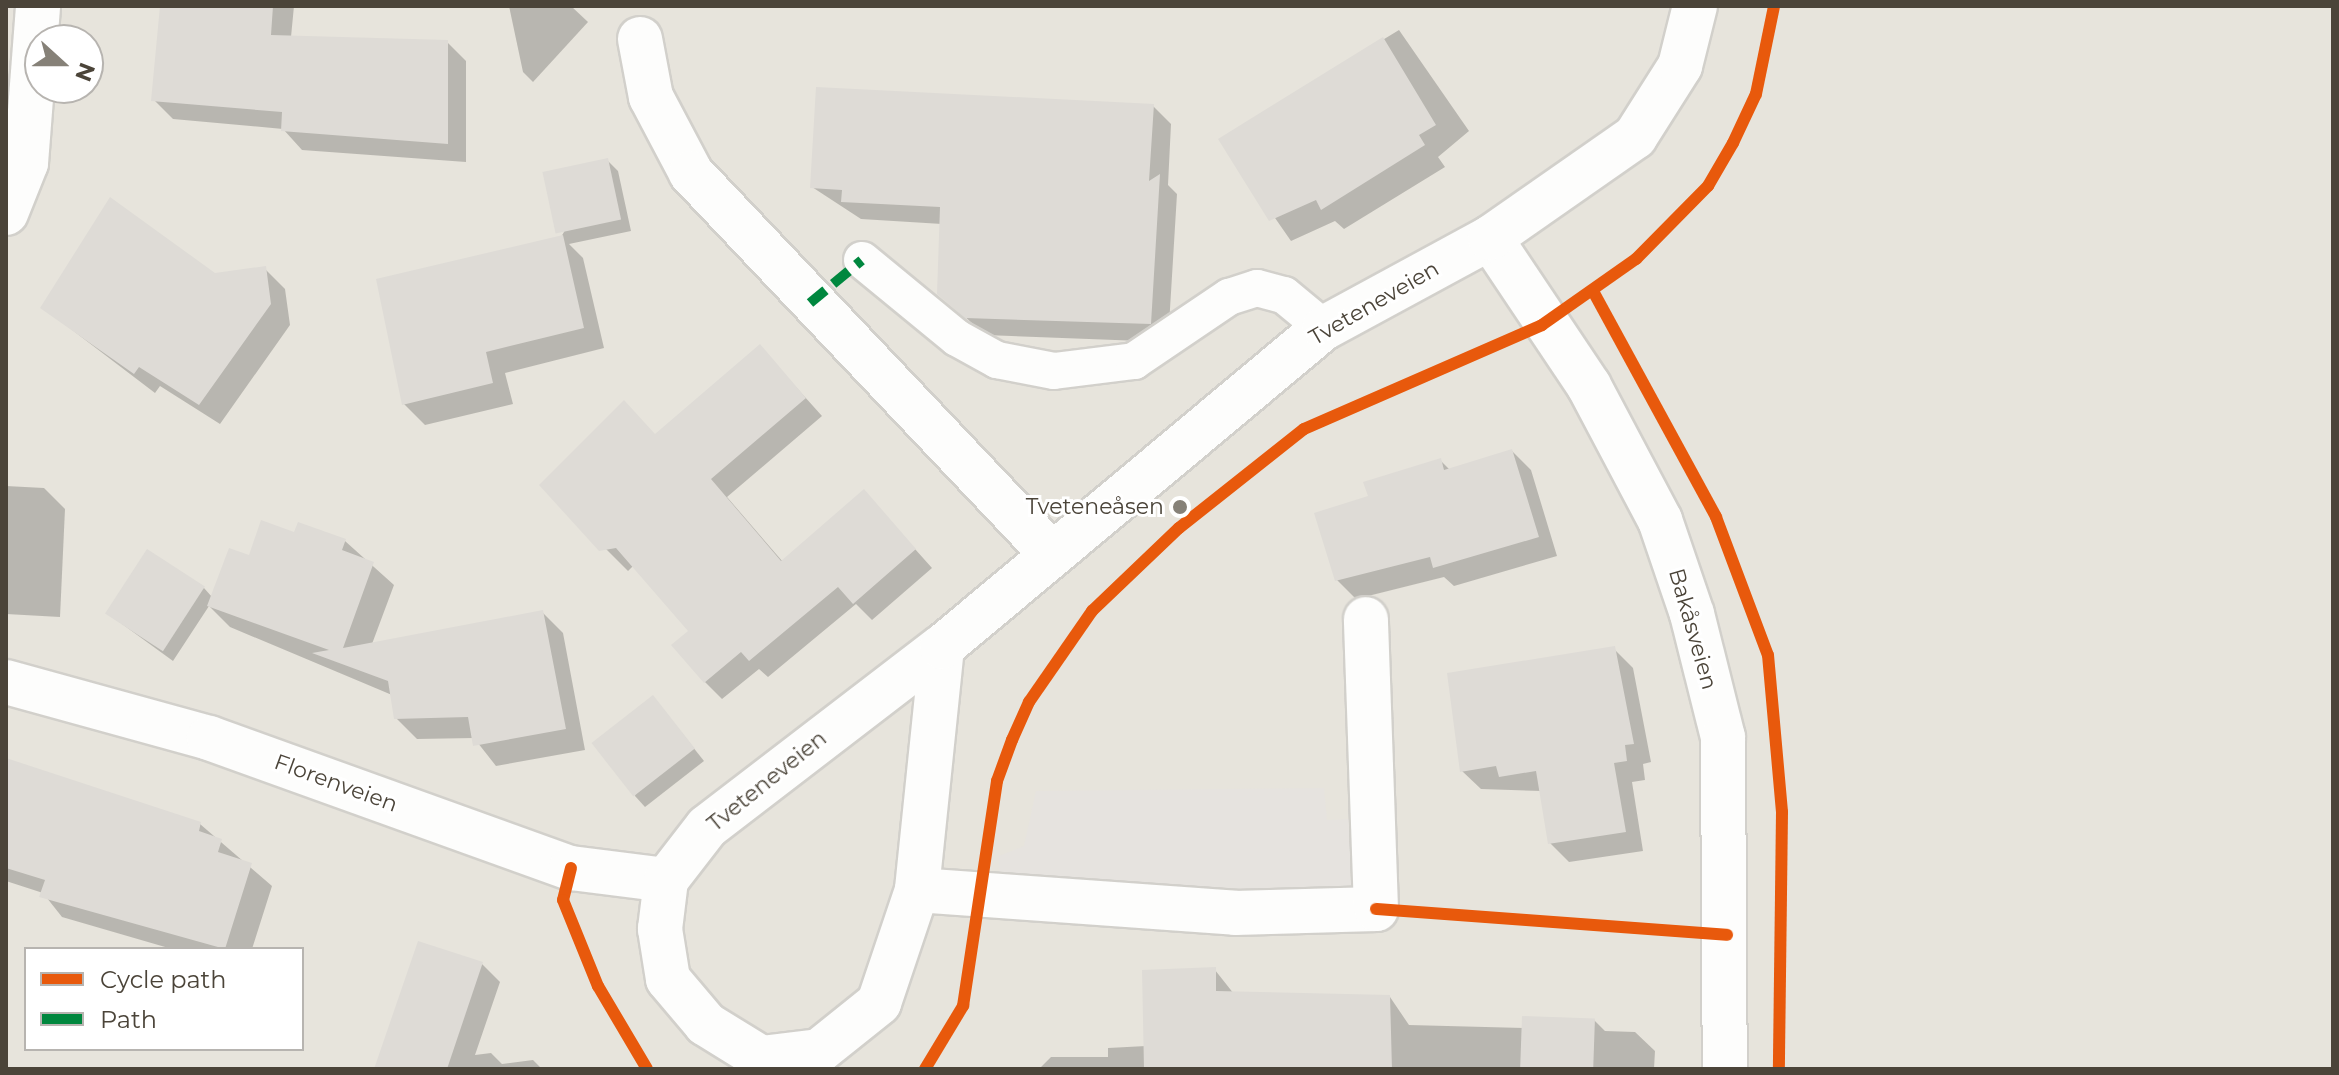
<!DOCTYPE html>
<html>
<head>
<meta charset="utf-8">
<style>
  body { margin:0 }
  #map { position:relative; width:2339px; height:1075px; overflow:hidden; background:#f4f2ee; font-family:Montserrat,sans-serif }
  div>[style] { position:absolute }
  .residential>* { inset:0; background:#e7e4dc }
  .parking>* { inset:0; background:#e6e3df }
  .shadow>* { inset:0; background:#0003 }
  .building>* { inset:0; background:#dedbd6; transform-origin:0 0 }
  .roads { filter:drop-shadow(2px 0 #d2d0cb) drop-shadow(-2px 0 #d2d0cb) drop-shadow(0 2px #d2d0cb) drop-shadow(0 -2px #d2d0cb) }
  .service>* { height:36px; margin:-18px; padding:0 18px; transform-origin:18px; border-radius:18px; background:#fdfdfc }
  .minor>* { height:44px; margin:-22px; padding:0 22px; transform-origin:22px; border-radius:22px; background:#fdfdfc }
  .tertiary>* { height:44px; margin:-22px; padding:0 22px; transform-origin:22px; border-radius:22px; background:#fdfdfc }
  .quiet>* { height:10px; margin-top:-5px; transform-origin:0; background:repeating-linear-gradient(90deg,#00873e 0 20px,transparent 0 30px) }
  .cycleway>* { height:12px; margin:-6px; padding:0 6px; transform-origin:6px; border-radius:6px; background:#e8590c }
  .dots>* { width:22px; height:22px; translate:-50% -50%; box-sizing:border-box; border:4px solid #fff; border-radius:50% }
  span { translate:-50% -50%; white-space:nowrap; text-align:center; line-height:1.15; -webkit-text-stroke:6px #fff; paint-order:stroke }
  .street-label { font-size:22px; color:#4b4439 }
  .poi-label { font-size:22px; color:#4b4439 }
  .right { translate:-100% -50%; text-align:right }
  .frame { position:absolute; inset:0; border:8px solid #4b4439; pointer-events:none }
  .legend { position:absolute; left:24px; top:947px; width:280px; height:104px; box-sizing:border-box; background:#fff; border:2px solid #b7b4b0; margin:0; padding:10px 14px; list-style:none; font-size:24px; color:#4b4439 }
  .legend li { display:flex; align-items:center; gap:16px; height:40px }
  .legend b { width:40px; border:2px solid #b7b4b0 }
  .north { position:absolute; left:24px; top:24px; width:80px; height:80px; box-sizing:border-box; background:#fff; border:2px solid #b7b4b0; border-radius:50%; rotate:111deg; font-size:22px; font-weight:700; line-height:32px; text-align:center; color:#4b4439 }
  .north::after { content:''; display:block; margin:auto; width:28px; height:36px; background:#868178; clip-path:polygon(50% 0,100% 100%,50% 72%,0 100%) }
</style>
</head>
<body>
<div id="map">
  <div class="residential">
    <div style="clip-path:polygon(evenodd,6px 6px,2333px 6px,2333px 1069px,6px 1069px,6px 6px,40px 40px,88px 40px,88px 88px,40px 88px,40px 40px,6px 6px,26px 949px,302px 949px,302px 1049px,26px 1049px,26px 949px)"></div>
  </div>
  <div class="parking">
    <div style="clip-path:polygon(1324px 788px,1327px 820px,1355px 819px,1352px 887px,1214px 893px,1000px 879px,999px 856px,1024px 846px,1036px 791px)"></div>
  </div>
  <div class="shadow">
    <div style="clip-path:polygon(162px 6px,294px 6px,291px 37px,447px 42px,466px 61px,466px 162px,302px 150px,283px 129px,173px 119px,154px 100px)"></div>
    <div style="clip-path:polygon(509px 6px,571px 6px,588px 22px,533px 82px,523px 72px)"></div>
    <div style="clip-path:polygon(1399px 30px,1469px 131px,1438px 157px,1445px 167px,1344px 229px,1335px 221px,1291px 241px,1220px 139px)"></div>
    <div style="clip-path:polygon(1153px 106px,1171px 124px,1168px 185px,1177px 194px,1168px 342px,985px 335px,939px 293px,942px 224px,861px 219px,812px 187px)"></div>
    <div style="clip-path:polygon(607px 160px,618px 171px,631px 231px,569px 244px,583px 258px,604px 348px,505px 373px,513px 404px,425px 425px,404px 404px,561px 237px)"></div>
    <div style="clip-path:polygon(265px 269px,285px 289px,290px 325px,220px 424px,160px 386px,155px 393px,42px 307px)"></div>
    <div style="clip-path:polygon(760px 347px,822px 416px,727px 497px,783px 562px,864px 492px,932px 568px,872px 620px,856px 604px,768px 677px,759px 669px,722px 699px,705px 682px,691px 631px,634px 565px,628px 571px,542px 485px,655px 436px)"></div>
    <div style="clip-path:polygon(1512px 451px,1531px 470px,1557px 556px,1454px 586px,1444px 577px,1356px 599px,1337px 580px,1370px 498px,1440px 460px,1450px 470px)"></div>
    <div style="clip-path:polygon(6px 486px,44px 488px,65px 509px,60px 617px,6px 614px)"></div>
    <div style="clip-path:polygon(295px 535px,345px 541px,394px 585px,372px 644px,542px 612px,563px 633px,585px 750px,496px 766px,474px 738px,417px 739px,396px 718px,392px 695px,230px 627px,209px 606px,173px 661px,107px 613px,204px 588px,212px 597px,250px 558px)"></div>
    <div style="clip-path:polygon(1614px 649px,1633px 668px,1651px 762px,1643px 764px,1645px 780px,1632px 782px,1643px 851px,1569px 862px,1550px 843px,1542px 791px,1481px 789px,1462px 771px)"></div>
    <div style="clip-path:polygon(653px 697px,704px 761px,645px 807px,635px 796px)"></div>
    <div style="clip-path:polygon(6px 770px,200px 824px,272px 886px,252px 949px,172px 949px,62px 917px,43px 893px,6px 881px)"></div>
    <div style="clip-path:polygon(482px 964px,500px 982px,475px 1055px,491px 1053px,502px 1064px,533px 1060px,542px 1069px,419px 1069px)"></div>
    <div style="clip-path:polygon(1215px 970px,1234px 994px,1390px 997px,1409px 1025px,1524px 1028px,1594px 1020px,1605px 1031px,1635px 1032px,1655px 1051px,1654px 1069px,1039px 1069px,1051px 1057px,1108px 1057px,1108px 1048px,1146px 1046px)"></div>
  </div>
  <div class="building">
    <div style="clip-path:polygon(160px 6px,273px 6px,271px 35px,448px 40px,448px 144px,281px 131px,282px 112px,151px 101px)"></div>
    <div style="clip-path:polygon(1383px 37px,1436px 125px,1419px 135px,1425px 145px,1321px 210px,1316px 200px,1269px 221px,1218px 139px)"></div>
    <div style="clip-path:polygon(816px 87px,1154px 104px,1149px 181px,1160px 174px,1151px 324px,965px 318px,937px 294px,940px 207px,841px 202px,842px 190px,810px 188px)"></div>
    <div style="left:608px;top:158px;width:63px;height:67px;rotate:78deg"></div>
    <div style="clip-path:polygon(110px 197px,215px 273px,266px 266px,271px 304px,199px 405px,139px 367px,134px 374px,40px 308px)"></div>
    <div style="clip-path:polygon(563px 235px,584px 328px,486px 352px,493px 383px,402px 405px,376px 279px)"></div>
    <div style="clip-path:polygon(760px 344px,806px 398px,711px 479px,781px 561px,864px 489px,916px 549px,853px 604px,838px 587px,749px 661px,741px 652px,704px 683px,671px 645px,688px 631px,616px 548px,599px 551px,539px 485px,624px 400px,655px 434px)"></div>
    <div style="clip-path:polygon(1512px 449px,1539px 537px,1433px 568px,1430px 557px,1335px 581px,1314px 513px,1368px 496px,1363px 482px,1441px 458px,1444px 470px)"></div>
    <div style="clip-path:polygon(261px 520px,294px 532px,298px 522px,346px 539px,342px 550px,374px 562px,343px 648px,543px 610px,566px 729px,473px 746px,468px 717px,394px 719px,388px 681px,312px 653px,329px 650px,207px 606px,229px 548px,249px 555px)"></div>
    <div style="left:147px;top:549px;width:69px;height:77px;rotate:33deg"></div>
    <div style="clip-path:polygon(1615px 646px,1634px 744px,1625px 745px,1627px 761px,1614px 763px,1626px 832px,1548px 844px,1536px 771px,1499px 777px,1496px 766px,1460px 772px,1447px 673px)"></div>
    <div style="left:653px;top:695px;width:68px;height:78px;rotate:52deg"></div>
    <div style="clip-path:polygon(6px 758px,201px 822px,199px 831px,222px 839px,218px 852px,252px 863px,225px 949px,39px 897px,45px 880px,6px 868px)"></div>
    <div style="clip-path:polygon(418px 941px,483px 962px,447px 1069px,374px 1069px)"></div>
    <div style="clip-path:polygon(1216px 967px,1216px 991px,1390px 995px,1392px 1069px,1144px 1069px,1142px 970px)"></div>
    <div style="left:1522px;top:1016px;width:73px;height:53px;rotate:2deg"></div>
  </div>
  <div class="roads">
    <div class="service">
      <div style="left:862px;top:260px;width:123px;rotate:39.4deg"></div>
      <div style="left:957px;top:338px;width:46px;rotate:28.8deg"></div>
      <div style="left:997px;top:360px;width:58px;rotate:10.9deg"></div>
      <div style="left:1054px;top:371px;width:81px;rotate:-7.1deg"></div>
      <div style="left:1134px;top:361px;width:115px;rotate:-34deg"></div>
      <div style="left:1229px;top:297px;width:29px;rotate:-18deg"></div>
      <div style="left:1257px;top:288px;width:28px;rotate:15deg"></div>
      <div style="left:1284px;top:295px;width:52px;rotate:39.5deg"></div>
    </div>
    <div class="minor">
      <div style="left:640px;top:39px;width:59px;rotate:79.3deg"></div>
      <div style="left:651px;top:97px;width:86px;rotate:62.2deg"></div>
      <div style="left:691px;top:173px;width:521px;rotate:46.56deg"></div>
      <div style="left:6px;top:213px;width:54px;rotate:-68.2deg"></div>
      <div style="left:26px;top:163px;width:157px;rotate:-85.6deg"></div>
      <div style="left:1490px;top:238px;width:178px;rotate:56.2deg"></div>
      <div style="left:1589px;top:386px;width:152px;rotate:62.1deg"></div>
      <div style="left:1660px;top:520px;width:99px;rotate:71.2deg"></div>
      <div style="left:1692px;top:614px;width:127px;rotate:75.9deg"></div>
      <div style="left:1723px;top:737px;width:332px;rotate:89.7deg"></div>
      <div style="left:6px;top:682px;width:211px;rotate:15.4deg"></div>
      <div style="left:209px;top:738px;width:385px;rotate:19.8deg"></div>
      <div style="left:571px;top:868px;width:96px;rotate:7.2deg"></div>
      <div style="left:917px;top:890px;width:319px;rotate:4.1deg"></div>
      <div style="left:1235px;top:913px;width:141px;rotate:-1.6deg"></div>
      <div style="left:1376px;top:909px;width:290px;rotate:-92deg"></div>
    </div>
    <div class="tertiary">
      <div style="left:942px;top:647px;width:244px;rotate:95.9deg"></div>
      <div style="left:917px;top:890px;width:119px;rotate:108.6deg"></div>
      <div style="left:879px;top:1003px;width:77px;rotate:141.3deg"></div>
      <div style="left:819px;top:1051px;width:58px;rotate:173.1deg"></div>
      <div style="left:761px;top:1058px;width:65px;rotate:-148.3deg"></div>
      <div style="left:706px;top:1024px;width:59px;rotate:-130.2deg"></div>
      <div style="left:668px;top:979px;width:51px;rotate:-99.1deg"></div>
      <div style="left:660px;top:929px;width:49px;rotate:-83deg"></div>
      <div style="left:666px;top:880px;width:67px;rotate:-52.3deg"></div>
      <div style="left:707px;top:827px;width:296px;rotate:-37.5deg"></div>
      <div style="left:942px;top:647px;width:498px;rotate:-39.9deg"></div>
      <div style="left:1324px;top:328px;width:189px;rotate:-28.5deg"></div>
      <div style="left:1490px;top:238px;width:177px;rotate:-34.9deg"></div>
      <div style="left:1635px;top:137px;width:84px;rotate:-57.6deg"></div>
      <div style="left:1680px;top:66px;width:62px;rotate:-76deg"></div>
    </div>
  </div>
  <div class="quiet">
    <div style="left:810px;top:303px;width:67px;rotate:-39.6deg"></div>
  </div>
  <div class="cycleway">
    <div style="left:1594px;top:293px;width:255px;rotate:61.4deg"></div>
    <div style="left:1716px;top:517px;width:147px;rotate:69.4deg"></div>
    <div style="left:1768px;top:655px;width:158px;rotate:84.9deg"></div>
    <div style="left:1782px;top:812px;width:257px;rotate:90.7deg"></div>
    <div style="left:571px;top:868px;width:33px;rotate:104deg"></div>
    <div style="left:563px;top:900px;width:93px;rotate:67.9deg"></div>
    <div style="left:598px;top:986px;width:96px;rotate:59.4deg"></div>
    <div style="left:1376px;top:909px;width:352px;rotate:4.2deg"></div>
    <div style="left:925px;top:1069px;width:74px;rotate:-58.9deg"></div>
    <div style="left:963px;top:1006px;width:228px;rotate:-81.4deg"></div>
    <div style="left:997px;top:781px;width:44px;rotate:-69.9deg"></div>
    <div style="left:1012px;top:740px;width:42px;rotate:-65.9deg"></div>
    <div style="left:1029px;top:702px;width:111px;rotate:-55.3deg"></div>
    <div style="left:1092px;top:611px;width:120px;rotate:-43.7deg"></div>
    <div style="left:1179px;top:528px;width:159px;rotate:-38.4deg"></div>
    <div style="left:1304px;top:429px;width:260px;rotate:-23.6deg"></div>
    <div style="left:1542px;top:325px;width:115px;rotate:-35.1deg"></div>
    <div style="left:1636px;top:259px;width:103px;rotate:-45.4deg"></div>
    <div style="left:1708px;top:186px;width:50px;rotate:-59.8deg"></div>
    <div style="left:1733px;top:143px;width:54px;rotate:-64.9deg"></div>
    <div style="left:1756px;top:94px;width:90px;rotate:-78.4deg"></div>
  </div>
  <div class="dots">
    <div style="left:1180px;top:507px;background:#868178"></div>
  </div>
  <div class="street-label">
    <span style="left:1374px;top:303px;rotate:-30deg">Tveteneveien</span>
    <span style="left:1693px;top:629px;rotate:74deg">Bakåsveien</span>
    <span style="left:767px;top:781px;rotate:-39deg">Tveteneveien</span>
    <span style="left:336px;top:783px;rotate:20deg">Florenveien</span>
  </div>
  <div class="poi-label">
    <span class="right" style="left:1164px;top:507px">Tveteneåsen</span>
  </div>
  <div class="frame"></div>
  <ul class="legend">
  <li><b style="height:10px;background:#e8590c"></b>Cycle path</li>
  <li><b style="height:10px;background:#00873e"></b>Path</li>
  </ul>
  <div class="north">N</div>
</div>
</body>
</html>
